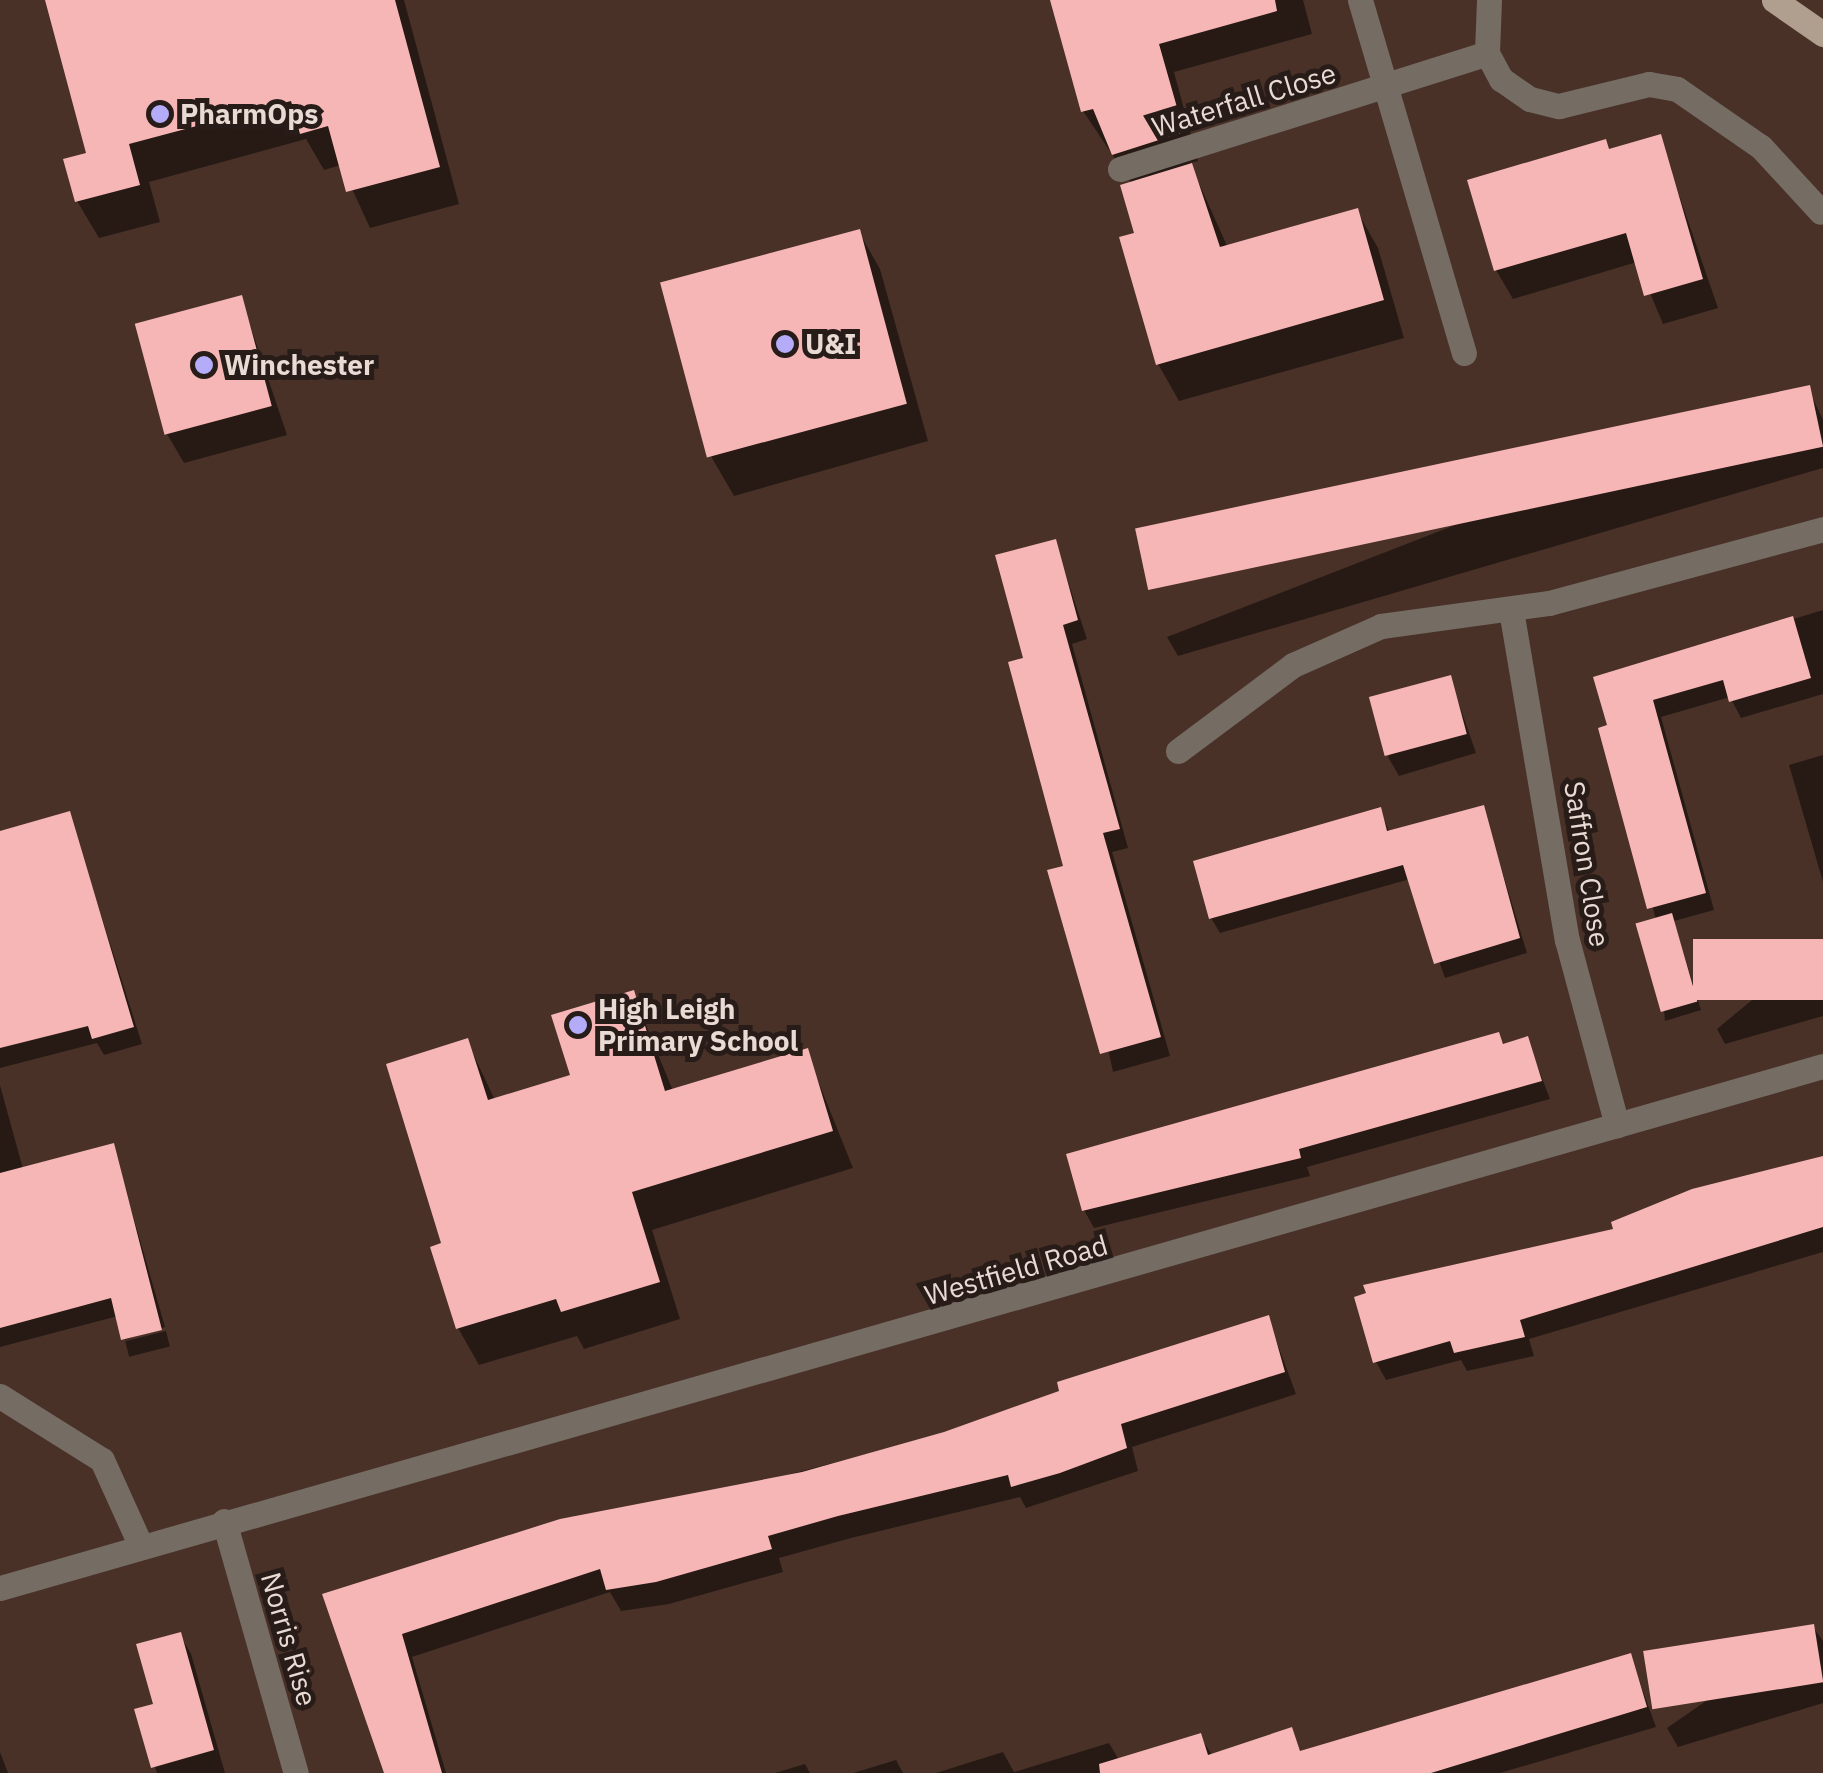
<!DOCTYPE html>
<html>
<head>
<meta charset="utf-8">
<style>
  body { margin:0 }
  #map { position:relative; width:1823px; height:1773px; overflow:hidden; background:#493128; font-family:"IBM Plex Sans",sans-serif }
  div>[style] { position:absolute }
  .shadow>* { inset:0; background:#0007; transform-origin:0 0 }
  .building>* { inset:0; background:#f7b6b6; transform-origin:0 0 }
  .minor>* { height:25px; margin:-12.5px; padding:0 12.5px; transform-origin:12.5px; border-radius:12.5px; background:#756c64 }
  .major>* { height:25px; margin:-12.5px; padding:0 12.5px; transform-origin:12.5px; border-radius:12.5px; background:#b09e8e }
  .dots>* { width:28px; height:28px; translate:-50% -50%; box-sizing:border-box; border:5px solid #271c18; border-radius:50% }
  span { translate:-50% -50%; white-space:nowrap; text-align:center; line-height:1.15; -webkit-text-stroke:10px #271c18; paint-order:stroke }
  .street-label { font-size:28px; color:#e9dad4 }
  .poi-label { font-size:28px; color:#e9dad4; font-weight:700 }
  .left { translate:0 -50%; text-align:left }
</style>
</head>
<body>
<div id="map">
  <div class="shadow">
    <div style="clip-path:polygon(48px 0,404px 0,459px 204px,370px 228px,341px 165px,324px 170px,306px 139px,149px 182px,160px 222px,99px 238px,77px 201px,89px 155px)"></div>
    <div style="clip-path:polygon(1052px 0,1303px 0,1312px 34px,1174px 72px,1198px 161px,1190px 163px,1228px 248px,1357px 211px,1378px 248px,1404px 338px,1179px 401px,1158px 364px,1132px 184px,1083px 111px)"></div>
    <div style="clip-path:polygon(1659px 137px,1718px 308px,1663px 324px,1637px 262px,1513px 299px,1496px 270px,1610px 151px)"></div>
    <div style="clip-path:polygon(859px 232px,880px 269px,928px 441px,734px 496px,712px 458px,664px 286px)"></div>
    <div style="clip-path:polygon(241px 298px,287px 435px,184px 463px,167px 434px)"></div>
    <div style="clip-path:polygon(1808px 388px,1823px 420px,1823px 468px,1178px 656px,1167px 637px)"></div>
    <div style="clip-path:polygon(1055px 542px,1087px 639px,1072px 644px,1128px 848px,1112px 852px,1170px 1056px,1113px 1072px,1026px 660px)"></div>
    <div style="clip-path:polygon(1823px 610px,1823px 694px,1741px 718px,1730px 697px,1661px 717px,1714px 910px,1674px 921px,1701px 1010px,1665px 1021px,1656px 920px,1596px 679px)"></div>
    <div style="clip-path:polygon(1450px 678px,1476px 753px,1399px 776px,1388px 757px)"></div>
    <div style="clip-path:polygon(1823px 755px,1823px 882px,1789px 765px)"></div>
    <div style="clip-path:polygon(1483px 808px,1527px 953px,1445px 978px,1410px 879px,1220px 933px,1211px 918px,1196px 862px,1380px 810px,1390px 833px)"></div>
    <div style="clip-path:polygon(69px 814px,142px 1044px,104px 1055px,97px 1043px,0 1068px,0 834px)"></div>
    <div style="clip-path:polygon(1823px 941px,1823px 1016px,1725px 1044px,1717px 1029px)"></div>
    <div style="clip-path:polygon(633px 993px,673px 1091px,806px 1051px,853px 1168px,652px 1230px,680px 1319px,584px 1349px,577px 1336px,479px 1365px,458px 1328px,444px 1245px,467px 1041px,495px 1100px,573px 1077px)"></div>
    <div style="clip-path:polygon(1498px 1034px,1505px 1046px,1527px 1039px,1550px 1099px,1307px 1167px,1310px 1176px,1094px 1228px,1084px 1210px)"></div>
    <div style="clip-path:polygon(0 1085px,23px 1169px,113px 1146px,165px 1327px,125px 1340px,118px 1316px,0 1347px)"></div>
    <div style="clip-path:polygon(1823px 1161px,1823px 1252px,1529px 1339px,1534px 1356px,1467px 1371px,1461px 1360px,1386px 1380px,1376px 1362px,1367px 1286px,1617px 1231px)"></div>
    <div style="clip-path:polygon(1268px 1318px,1296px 1394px,1132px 1447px,1138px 1471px,1026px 1508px,1020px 1497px,851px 1538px,779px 1558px,783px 1572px,669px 1604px,621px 1611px,610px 1592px,412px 1657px,446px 1773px,385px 1773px,326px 1595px,944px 1434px)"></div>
    <div style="left:166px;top:1331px;width:16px;height:42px;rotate:76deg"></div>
    <div style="clip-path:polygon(1813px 1627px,1823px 1641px,1823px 1703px,1678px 1747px,1667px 1728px)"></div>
    <div style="clip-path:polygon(180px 1635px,191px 1654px,225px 1773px,157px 1773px,137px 1711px,156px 1705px)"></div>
    <div style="clip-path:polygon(1630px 1656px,1656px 1727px,1500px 1773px,1325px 1773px)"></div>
    <div style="clip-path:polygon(1291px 1730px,1310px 1773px,936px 1773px,1003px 1752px,1014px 1772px,1109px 1743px,1119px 1760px,1200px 1736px,1212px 1755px)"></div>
    <div style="clip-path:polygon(0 1752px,8px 1773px,0 1773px)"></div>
    <div style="clip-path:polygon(896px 1760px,903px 1773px,853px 1773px)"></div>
    <div style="clip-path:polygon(805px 1764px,810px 1773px,775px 1773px)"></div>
  </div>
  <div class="building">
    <div style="clip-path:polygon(45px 0,395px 0,440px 167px,346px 192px,328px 126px,300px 134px,291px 101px,129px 144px,140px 185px,75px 202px,63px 159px,86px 153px)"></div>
    <div style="clip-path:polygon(1050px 0,1275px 0,1277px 11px,1159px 44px,1184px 132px,1112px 155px,1093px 109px,1081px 112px)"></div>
    <div style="clip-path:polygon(1661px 134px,1703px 279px,1644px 296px,1626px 233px,1494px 271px,1467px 180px,1606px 139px,1609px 149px)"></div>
    <div style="clip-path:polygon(1192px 163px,1220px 247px,1358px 208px,1384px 300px,1156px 365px,1119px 237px,1134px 233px,1120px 185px)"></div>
    <div style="left:860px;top:229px;width:181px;height:207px;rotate:75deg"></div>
    <div style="left:242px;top:295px;width:115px;height:111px;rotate:75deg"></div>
    <div style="left:1810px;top:385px;width:63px;height:690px;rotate:78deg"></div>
    <div style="clip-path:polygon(1056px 539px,1078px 620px,1063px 625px,1120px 829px,1103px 833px,1161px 1037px,1100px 1054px,1047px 870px,1063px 866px,1008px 662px,1023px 658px,995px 555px)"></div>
    <div style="clip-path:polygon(1793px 616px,1811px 678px,1729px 702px,1723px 680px,1653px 700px,1706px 893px,1647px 909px,1598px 728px,1607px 725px,1593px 677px)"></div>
    <div style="left:1451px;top:675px;width:61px;height:85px;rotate:75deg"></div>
    <div style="clip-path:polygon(1484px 805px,1520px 938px,1434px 964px,1403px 865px,1209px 919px,1193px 861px,1381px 807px,1387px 831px)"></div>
    <div style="clip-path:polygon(70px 811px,134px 1027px,92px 1039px,88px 1026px,0 1048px,0 831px)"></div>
    <div style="left:1672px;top:913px;width:92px;height:38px;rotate:74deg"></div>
    <div style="left:1823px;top:939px;width:61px;height:130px;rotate:90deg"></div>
    <div style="clip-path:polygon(634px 990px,665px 1091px,808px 1048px,833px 1131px,632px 1192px,660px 1282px,561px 1312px,556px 1299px,456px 1329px,430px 1247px,441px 1243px,386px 1064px,468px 1038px,488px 1100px,570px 1075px,551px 1015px)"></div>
    <div style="clip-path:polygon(1499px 1032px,1503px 1044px,1528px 1036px,1542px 1081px,1299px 1149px,1301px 1158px,1082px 1211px,1066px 1154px)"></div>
    <div style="clip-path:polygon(114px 1143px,162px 1330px,121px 1340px,111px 1298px,0 1328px,0 1173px)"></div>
    <div style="clip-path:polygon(1823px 1156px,1823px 1227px,1520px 1320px,1525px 1337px,1454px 1353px,1450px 1341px,1373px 1363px,1354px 1297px,1366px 1293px,1363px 1285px,1613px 1229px,1611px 1222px,1692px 1189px)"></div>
    <div style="clip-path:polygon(1269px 1315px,1285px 1372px,1121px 1424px,1127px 1448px,1060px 1473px,1011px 1487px,1008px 1475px,838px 1516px,768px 1536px,772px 1549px,656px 1582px,606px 1590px,600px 1569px,402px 1634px,442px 1773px,384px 1773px,322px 1594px,560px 1519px,802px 1472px,944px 1432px,1059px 1391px,1057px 1382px)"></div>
    <div style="left:1814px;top:1624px;width:59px;height:173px;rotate:81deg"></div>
    <div style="clip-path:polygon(181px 1632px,214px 1750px,151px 1768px,134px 1709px,153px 1704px,136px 1644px)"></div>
    <div style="clip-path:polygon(1631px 1653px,1647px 1707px,1431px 1773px,1100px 1773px,1099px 1764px,1201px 1733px,1208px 1755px,1292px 1727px,1300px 1751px)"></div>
  </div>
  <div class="minor">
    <div style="left:1360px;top:0;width:368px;rotate:73.6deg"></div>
    <div style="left:1489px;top:0;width:53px;rotate:92.2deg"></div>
    <div style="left:1487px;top:53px;width:30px;rotate:62deg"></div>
    <div style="left:1501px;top:79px;width:35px;rotate:35deg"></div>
    <div style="left:1530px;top:99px;width:30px;rotate:14deg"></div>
    <div style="left:1559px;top:106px;width:93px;rotate:-13.7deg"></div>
    <div style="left:1649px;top:84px;width:28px;rotate:10deg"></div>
    <div style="left:1677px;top:89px;width:102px;rotate:34.6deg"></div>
    <div style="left:1761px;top:147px;width:88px;rotate:47.3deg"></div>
    <div style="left:1120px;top:169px;width:385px;rotate:-17.5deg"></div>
    <div style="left:1511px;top:610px;width:335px;rotate:80.4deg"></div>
    <div style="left:1567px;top:940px;width:192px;rotate:74.9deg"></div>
    <div style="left:1178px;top:751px;width:144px;rotate:-36.8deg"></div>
    <div style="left:1293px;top:665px;width:96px;rotate:-23.9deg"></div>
    <div style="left:1381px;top:626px;width:170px;rotate:-7.8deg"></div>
    <div style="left:1549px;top:603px;width:284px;rotate:-15.1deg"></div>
    <div style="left:0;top:1396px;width:120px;rotate:32.1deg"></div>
    <div style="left:102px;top:1460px;width:92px;rotate:65.7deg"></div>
    <div style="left:224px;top:1521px;width:262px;rotate:74.1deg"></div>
    <div style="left:0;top:1588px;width:1896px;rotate:-15.98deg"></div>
  </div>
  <div class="major">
    <div style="left:1774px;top:0;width:60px;rotate:34.8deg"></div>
  </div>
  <div class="dots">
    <div style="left:160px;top:114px;background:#b4acf9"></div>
    <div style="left:785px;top:344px;background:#b4acf9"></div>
    <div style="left:204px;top:365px;background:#b4acf9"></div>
    <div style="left:578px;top:1025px;background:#b4acf9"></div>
  </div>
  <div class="street-label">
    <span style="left:1244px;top:100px;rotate:-17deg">Waterfall Close</span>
    <span style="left:1587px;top:864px;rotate:81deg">Saffron Close</span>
    <span style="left:1016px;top:1270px;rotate:-16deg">Westfield Road</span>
    <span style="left:289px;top:1639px;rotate:74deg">Norris Rise</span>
  </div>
  <div class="poi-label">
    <span class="left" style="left:180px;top:114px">PharmOps</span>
    <span class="left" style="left:805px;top:344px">U&amp;I</span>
    <span class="left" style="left:224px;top:365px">Winchester</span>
    <span class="left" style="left:598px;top:1025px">High Leigh<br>Primary School</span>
  </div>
</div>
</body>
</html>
